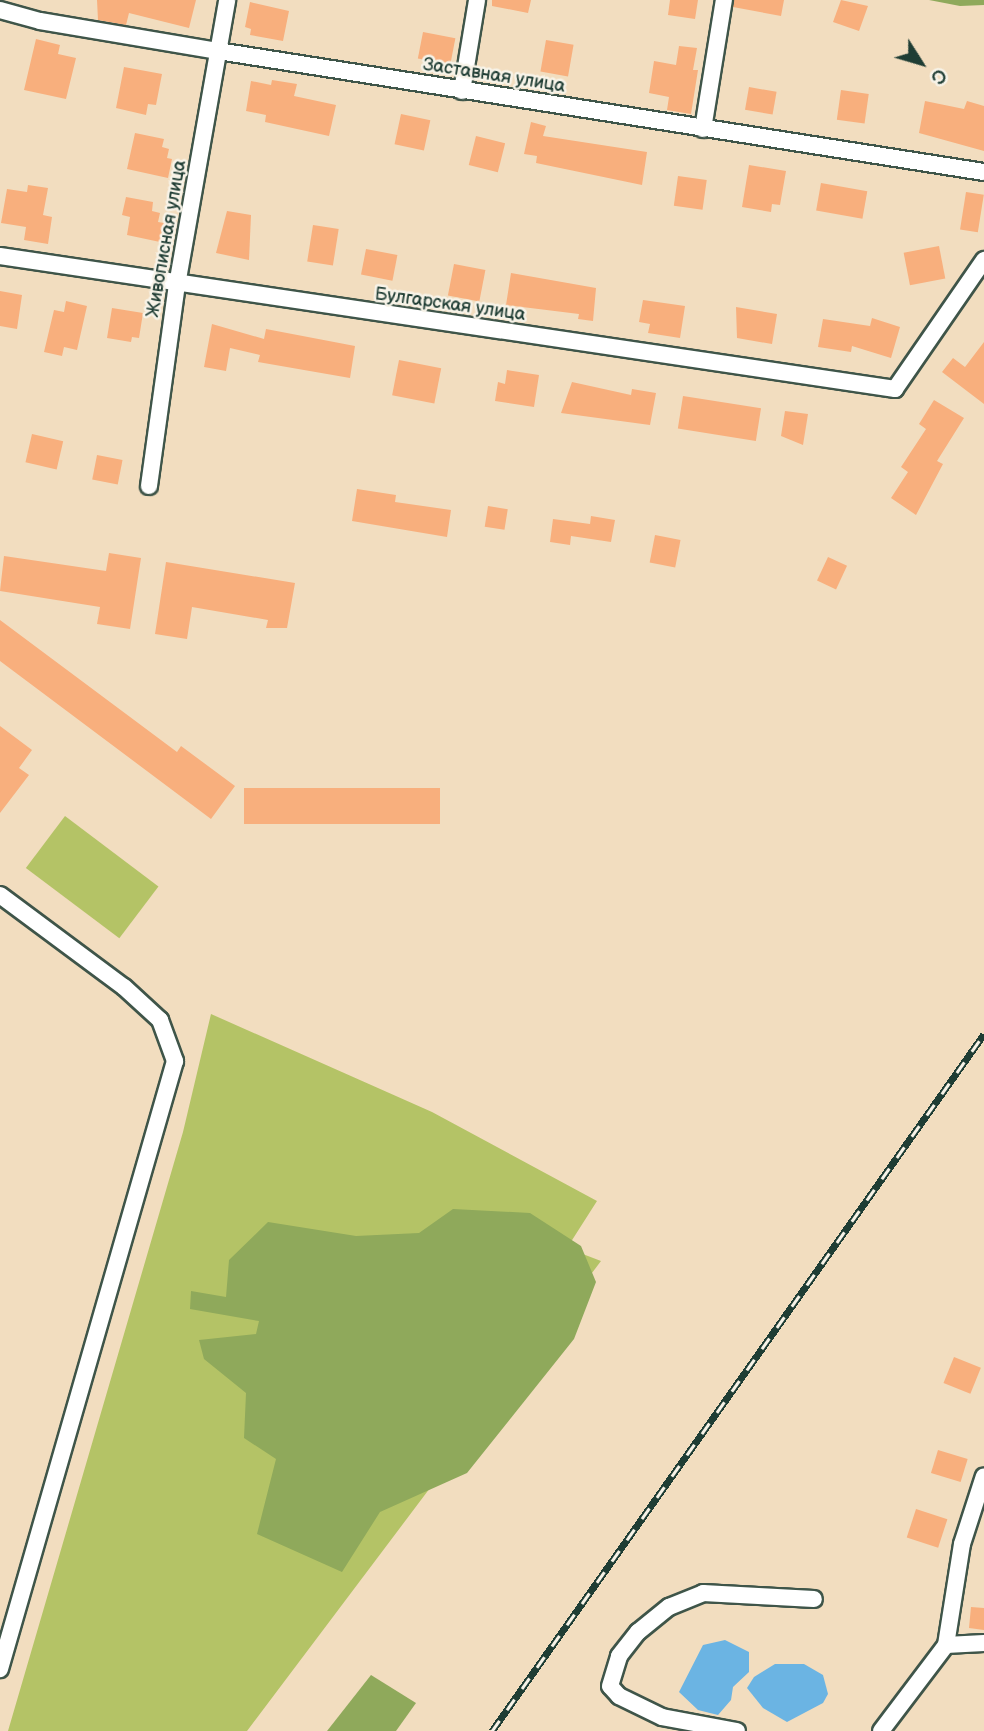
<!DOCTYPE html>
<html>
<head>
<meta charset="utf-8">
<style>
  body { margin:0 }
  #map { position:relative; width:984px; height:1731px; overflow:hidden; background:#f2ddbf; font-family:"Balsamiq Sans",sans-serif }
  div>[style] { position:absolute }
  .green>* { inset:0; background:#b4c366; transform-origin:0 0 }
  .forest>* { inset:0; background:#8fa95b }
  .water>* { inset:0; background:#6bb4e3 }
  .building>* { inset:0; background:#f8af7d; transform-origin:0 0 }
  .roads { filter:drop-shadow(2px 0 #3f5549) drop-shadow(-2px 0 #3f5549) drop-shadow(0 2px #3f5549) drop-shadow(0 -2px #3f5549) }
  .minor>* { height:16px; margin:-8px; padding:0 8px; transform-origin:8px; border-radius:8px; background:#fff }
  .rail>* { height:7px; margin-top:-3.5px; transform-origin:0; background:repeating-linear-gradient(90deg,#f7f3e8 0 13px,#1f3d34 0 26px); box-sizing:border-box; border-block:2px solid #1f3d34 }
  span { translate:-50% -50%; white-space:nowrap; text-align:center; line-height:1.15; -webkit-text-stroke:5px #f7f3e8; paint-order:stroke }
  .street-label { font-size:18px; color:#1f3d34 }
  .north { position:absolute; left:886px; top:28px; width:70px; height:70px; -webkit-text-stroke:5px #f7f3e8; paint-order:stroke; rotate:127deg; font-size:19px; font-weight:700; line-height:28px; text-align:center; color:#1f3d34 }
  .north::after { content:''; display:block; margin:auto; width:24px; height:32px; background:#1f3d34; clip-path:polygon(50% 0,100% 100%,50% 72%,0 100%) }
</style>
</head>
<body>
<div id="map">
  <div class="green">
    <div style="left:65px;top:816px;width:117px;height:65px;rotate:37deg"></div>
    <div style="clip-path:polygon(211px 1014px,432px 1112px,597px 1201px,567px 1248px,601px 1261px,247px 1731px,8px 1731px,183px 1132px)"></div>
  </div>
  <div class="forest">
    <div style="clip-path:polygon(929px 0,984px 0,984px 5px,960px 6px)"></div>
    <div style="clip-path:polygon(453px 1209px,530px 1213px,581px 1246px,596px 1282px,574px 1339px,467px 1473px,380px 1512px,342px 1572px,257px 1534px,276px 1459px,244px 1438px,246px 1393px,204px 1359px,199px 1340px,256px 1334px,259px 1321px,190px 1309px,191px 1291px,226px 1297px,229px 1260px,268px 1222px,356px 1236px,419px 1233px)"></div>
    <div style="clip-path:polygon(371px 1675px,416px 1703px,396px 1731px,327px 1731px)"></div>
  </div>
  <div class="water">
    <div style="clip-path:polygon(725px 1640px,749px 1652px,749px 1672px,733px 1687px,731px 1700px,718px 1715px,698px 1710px,679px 1692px,703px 1645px)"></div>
    <div style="clip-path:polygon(775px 1664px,804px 1664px,823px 1675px,828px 1694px,823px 1703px,787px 1722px,763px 1708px,747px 1688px,754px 1677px)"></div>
  </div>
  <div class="building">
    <div style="clip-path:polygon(97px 0,196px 0,189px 28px,129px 13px,126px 25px,98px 20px)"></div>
    <div style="clip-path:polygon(492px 0,531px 0,528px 13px,492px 6px)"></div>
    <div style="clip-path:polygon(670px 0,698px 0,695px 19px,668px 15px)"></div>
    <div style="clip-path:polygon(734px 0,784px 0,781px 16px,733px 7px)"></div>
    <div style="clip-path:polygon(841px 0,868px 6px,859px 31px,833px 22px)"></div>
    <div style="clip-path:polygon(250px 2px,289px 11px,283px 41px,250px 35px,251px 29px,245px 27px)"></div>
    <div style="left:423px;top:32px;width:33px;height:27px;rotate:11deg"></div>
    <div style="clip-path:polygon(36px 39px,60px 45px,58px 54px,76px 58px,66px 99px,24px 90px)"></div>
    <div style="left:546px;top:40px;width:28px;height:32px;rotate:10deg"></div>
    <div style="clip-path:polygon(679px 46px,697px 48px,693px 70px,698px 70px,691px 114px,667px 110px,669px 97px,649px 93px,654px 61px,676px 65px)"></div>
    <div style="clip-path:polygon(124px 67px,162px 74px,156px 105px,148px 104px,146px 115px,116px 108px)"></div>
    <div style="clip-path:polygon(272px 80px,297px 84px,294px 96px,336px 105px,329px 136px,265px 122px,266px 115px,246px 111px,251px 81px,271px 85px)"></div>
    <div style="left:749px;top:87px;width:28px;height:23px;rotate:10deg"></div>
    <div style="left:841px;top:90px;width:28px;height:30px;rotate:8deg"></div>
    <div style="clip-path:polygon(925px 101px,964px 109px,967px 101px,984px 106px,984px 151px,919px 133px)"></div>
    <div style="left:401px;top:114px;width:30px;height:31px;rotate:12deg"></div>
    <div style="clip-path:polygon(531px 122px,546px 126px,543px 136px,647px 152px,642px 185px,536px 163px,537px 156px,524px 154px)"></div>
    <div style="clip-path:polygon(135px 133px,164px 139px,162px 147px,169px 149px,167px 158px,172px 159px,168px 178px,127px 169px)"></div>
    <div style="left:476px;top:136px;width:30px;height:30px;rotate:14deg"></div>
    <div style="clip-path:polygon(749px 165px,786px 171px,780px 205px,772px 204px,771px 212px,742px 207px)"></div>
    <div style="left:678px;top:176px;width:29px;height:30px;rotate:8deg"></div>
    <div style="left:821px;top:183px;width:47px;height:28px;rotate:10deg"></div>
    <div style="clip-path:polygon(28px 185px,48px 188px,43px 215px,52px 217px,48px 244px,24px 240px,26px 227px,1px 223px,7px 189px,27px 192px)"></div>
    <div style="left:966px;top:192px;width:18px;height:38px;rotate:9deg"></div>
    <div style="clip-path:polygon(126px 197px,153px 202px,152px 211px,160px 213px,158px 222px,164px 223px,160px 242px,127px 235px,130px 217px,122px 215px)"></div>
    <div style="clip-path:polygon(227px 211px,251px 215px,249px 260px,216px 253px)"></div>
    <div style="left:313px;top:225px;width:26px;height:37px;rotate:9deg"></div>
    <div style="left:939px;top:246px;width:33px;height:36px;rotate:79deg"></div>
    <div style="left:366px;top:249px;width:32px;height:26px;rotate:11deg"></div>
    <div style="left:454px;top:264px;width:32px;height:32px;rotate:11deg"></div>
    <div style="clip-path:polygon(511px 273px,596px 288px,593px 321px,578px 319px,579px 314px,506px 305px)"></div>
    <div style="clip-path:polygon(0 291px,22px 295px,17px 329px,0 326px)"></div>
    <div style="clip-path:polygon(643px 300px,685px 306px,680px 338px,648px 333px,650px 324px,639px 322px)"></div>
    <div style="clip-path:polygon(66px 301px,87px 306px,77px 350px,64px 347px,62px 356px,44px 352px,54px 310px,64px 312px)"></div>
    <div style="clip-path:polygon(736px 307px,777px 314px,772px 344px,737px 338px)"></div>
    <div style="clip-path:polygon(112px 308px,143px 313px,139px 338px,132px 337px,131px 342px,107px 338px)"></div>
    <div style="clip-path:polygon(872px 318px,900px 327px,891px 358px,852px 346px,851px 352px,818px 347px,823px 319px,870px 326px)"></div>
    <div style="clip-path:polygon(212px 324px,264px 339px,266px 329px,355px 346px,350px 378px,258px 362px,260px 355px,230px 348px,226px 371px,204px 367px)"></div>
    <div style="clip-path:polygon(984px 342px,984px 404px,942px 372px,953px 358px,965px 367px)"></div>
    <div style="left:399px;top:360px;width:43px;height:36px;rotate:11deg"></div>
    <div style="clip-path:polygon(507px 370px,539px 375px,534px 407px,495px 401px,498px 382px,505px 384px)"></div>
    <div style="clip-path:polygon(572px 382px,631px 395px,632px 389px,656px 393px,650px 425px,561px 413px)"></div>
    <div style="left:683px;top:396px;width:79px;height:33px;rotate:9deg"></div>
    <div style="clip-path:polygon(934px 400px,964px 418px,937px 461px,943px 464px,916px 515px,891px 498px,908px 472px,901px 467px,926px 429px,919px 424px)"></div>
    <div style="clip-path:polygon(785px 411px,808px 414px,803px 445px,781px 436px)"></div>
    <div style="left:32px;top:434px;width:32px;height:29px;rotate:13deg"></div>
    <div style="left:97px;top:455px;width:26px;height:25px;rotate:11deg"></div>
    <div style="clip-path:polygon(357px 489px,396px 495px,395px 502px,451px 510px,447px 537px,352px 521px)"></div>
    <div style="left:488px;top:506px;width:20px;height:21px;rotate:9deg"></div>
    <div style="clip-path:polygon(591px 516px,615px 520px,611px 542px,571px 536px,570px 545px,550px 542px,553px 519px,590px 524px)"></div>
    <div style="left:655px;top:535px;width:26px;height:28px;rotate:11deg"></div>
    <div style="clip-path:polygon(109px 553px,141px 558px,130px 629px,97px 624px,100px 607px,0 591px,4px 556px,106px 571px)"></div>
    <div style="left:828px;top:557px;width:21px;height:26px;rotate:25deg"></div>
    <div style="clip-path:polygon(166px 562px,295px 583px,287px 628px,266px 628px,268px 620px,192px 607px,187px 639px,155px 634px)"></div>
    <div style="clip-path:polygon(0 620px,177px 752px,181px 746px,235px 786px,211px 819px,0 661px)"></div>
    <div style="clip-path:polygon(0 726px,32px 750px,19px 768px,29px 775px,0 813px)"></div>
    <div style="left:440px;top:788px;width:36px;height:196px;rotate:90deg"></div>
    <div style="left:954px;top:1357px;width:29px;height:28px;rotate:22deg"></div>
    <div style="left:938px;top:1450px;width:31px;height:24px;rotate:17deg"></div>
    <div style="left:916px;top:1509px;width:33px;height:30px;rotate:18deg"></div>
    <div style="clip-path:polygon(971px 1607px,984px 1608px,984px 1630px,969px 1628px)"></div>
  </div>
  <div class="roads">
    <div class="minor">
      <div style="left:0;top:10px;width:41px;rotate:15.4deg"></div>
      <div style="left:40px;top:21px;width:181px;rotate:9.6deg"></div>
      <div style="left:218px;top:51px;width:775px;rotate:8.98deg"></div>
      <div style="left:462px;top:91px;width:92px;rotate:-80.6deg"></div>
      <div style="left:703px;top:129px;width:131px;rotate:-80.8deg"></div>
      <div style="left:0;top:256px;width:905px;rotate:8.45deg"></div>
      <div style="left:895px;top:389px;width:157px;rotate:-55.4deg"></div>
      <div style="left:149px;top:486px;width:203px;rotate:-82.1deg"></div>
      <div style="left:177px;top:285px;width:289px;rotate:-80deg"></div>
      <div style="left:0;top:895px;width:154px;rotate:36.6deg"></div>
      <div style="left:124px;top:987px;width:49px;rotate:42.5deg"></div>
      <div style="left:160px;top:1020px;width:44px;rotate:69.9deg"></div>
      <div style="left:175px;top:1061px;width:633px;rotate:106.06deg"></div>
      <div style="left:946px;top:1645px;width:38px;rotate:-3deg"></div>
      <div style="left:737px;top:1731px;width:76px;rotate:-169.4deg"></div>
      <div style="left:662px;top:1717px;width:48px;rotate:-154deg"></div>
      <div style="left:619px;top:1696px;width:13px;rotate:-132deg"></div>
      <div style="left:610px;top:1686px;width:31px;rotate:-73deg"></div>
      <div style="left:619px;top:1656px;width:31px;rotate:-52deg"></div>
      <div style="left:638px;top:1632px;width:40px;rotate:-39deg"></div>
      <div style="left:669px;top:1607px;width:37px;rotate:-22deg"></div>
      <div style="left:703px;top:1593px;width:111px;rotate:3.1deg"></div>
      <div style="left:881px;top:1731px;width:108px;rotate:-52.9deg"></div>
      <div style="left:946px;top:1645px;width:102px;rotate:-81deg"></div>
      <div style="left:962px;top:1544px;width:71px;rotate:-72.1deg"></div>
    </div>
  </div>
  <div class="rail">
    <div style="left:492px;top:1731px;width:853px;rotate:-54.78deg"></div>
  </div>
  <div class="street-label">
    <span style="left:494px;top:76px;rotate:9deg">Заставная улица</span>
    <span style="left:167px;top:239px;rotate:-80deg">Живописная улица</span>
    <span style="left:450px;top:305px;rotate:8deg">Булгарская улица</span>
  </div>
  <div class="north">С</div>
</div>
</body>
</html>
